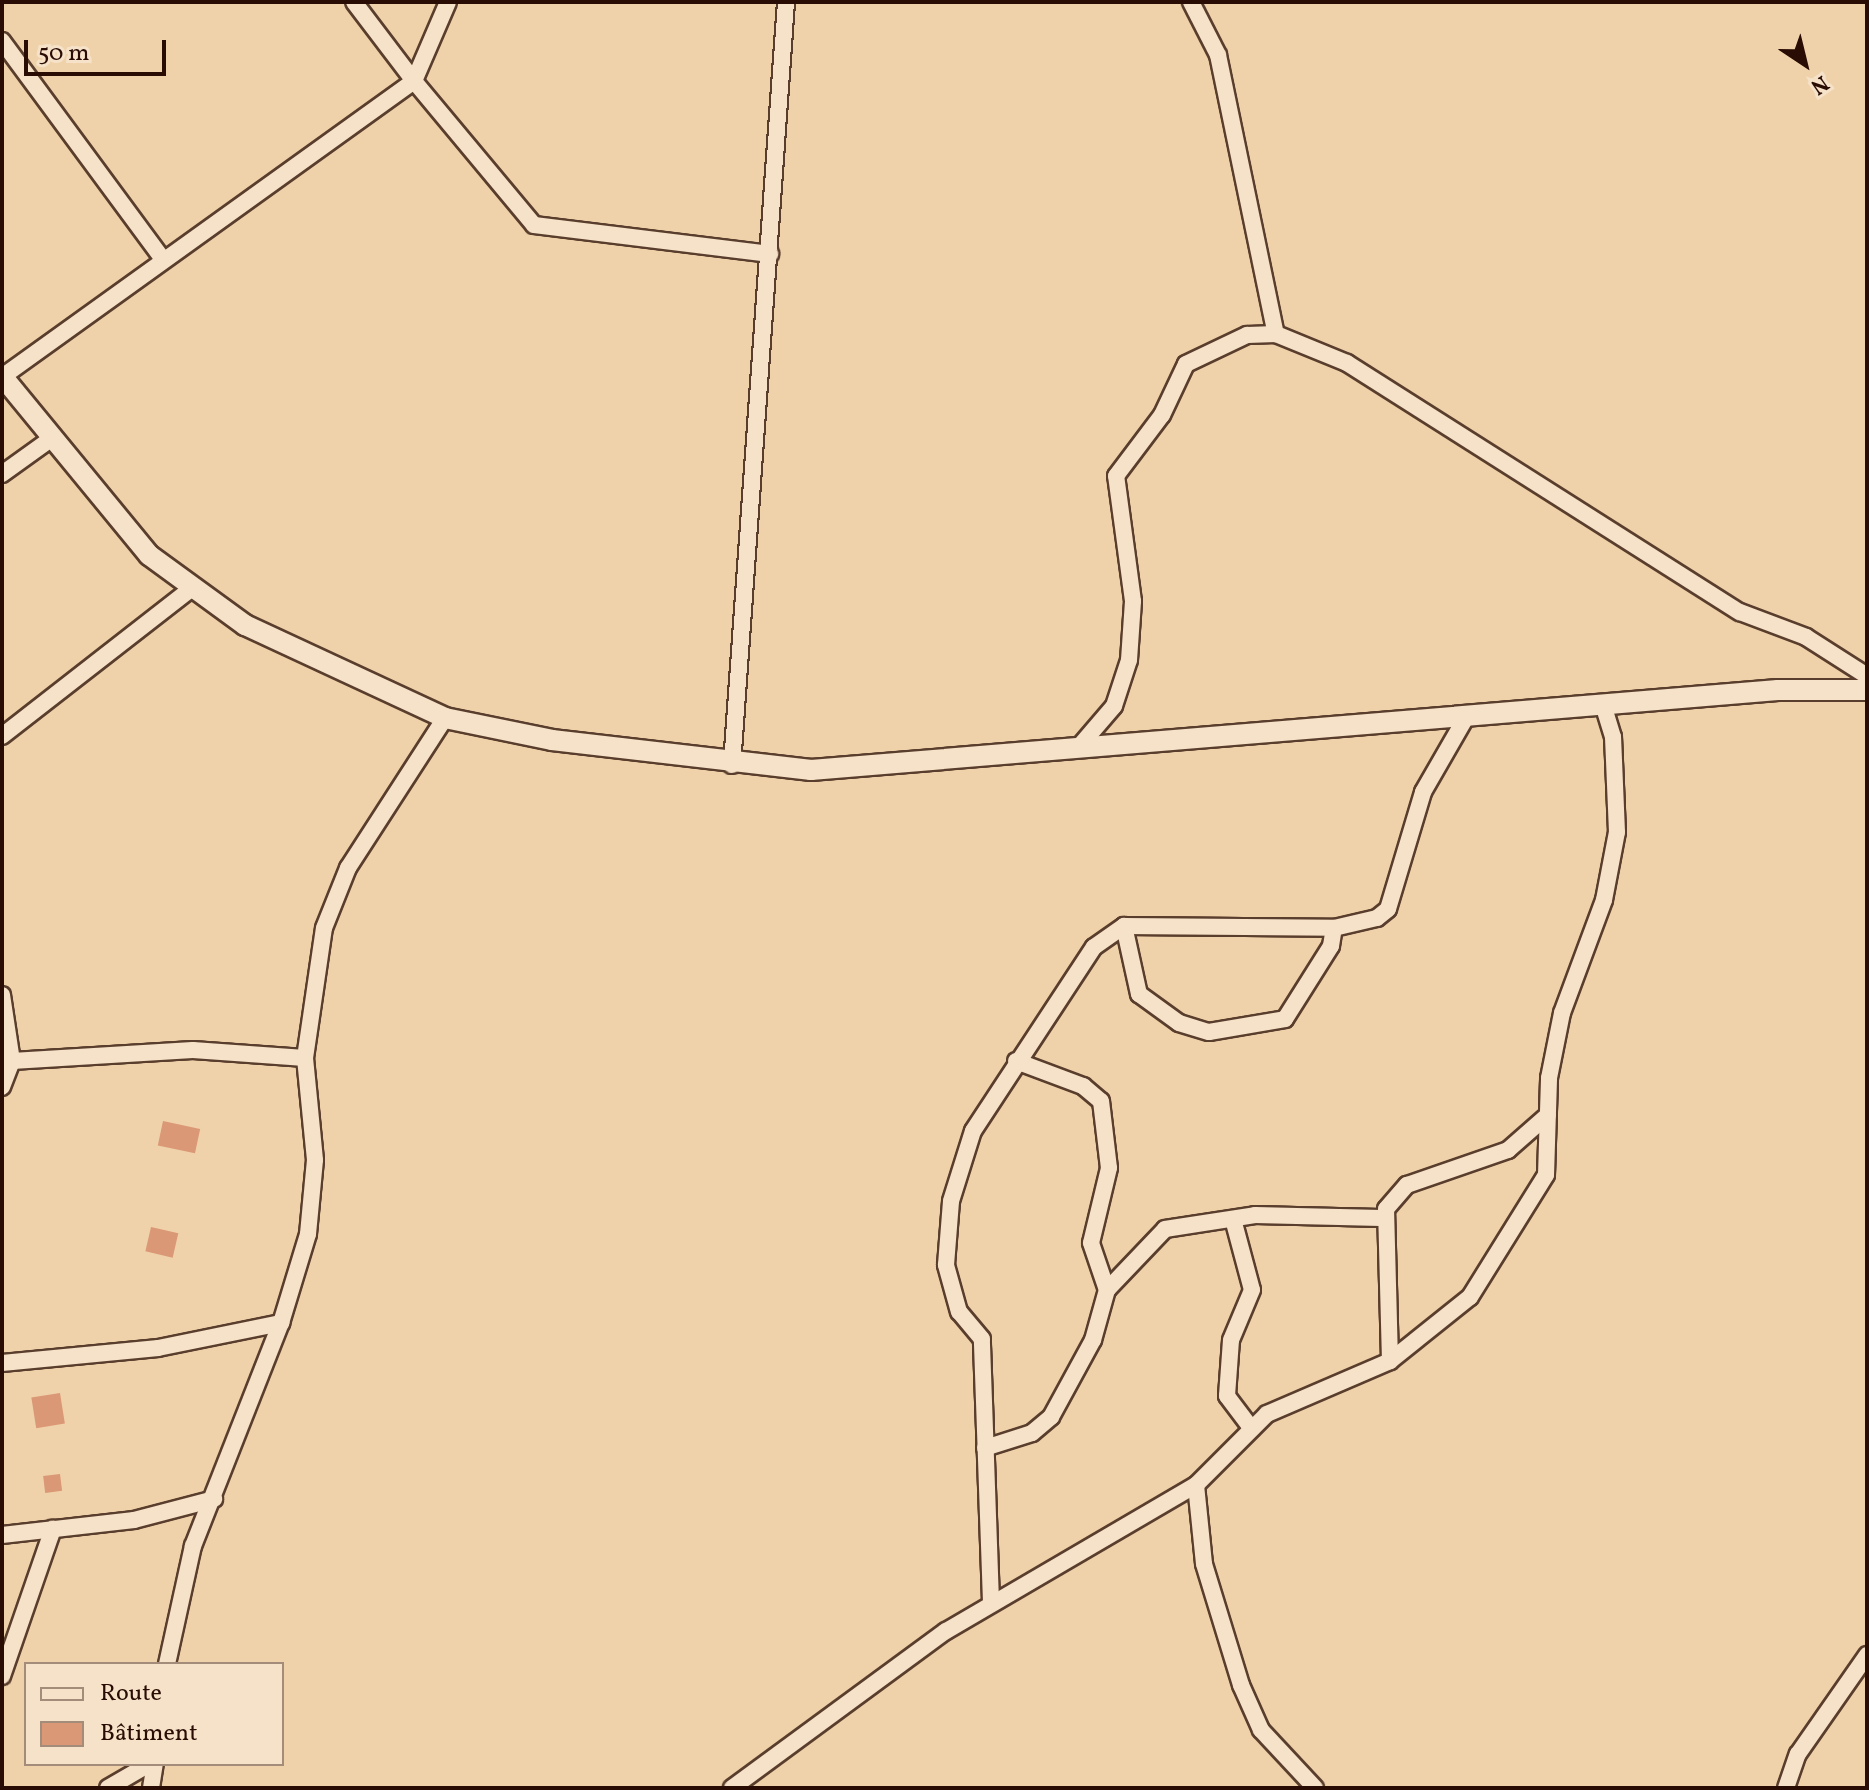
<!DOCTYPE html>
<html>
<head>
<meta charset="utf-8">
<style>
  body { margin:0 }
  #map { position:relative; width:1869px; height:1790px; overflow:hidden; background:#efd2aa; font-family:Vollkorn,serif }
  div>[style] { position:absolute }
  .building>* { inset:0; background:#da9876; transform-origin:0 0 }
  .roads { filter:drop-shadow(2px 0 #5a3e2d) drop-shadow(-2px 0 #5a3e2d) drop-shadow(0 2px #5a3e2d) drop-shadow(0 -2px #5a3e2d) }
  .minor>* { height:16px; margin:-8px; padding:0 8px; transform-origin:8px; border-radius:8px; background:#f5e2c8 }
  .tertiary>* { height:20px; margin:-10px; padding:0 10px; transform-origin:10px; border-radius:10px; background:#f5e2c8 }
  span { translate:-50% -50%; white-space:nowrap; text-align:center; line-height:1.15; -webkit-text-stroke:6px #f5e2c8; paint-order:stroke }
  .frame { position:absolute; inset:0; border:4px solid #290c03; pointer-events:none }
  .legend { position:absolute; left:24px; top:1662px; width:260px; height:104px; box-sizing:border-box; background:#f5e2c8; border:2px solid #a38c79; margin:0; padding:10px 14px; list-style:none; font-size:24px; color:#290c03 }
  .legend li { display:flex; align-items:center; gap:16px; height:40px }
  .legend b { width:40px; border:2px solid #a38c79 }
  .north { position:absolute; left:1765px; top:24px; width:80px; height:80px; -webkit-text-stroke:6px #f5e2c8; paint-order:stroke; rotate:145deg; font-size:22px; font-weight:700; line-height:32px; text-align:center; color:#290c03 }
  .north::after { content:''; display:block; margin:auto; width:28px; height:36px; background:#290c03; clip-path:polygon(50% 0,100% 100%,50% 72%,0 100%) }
  .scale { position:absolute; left:24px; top:40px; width:142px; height:36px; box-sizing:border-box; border:4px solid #290c03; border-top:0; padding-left:10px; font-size:24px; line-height:28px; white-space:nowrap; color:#290c03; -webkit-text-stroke:6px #f5e2c8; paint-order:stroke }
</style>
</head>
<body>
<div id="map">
  <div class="building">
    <div style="left:163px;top:1121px;width:38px;height:25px;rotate:12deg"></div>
    <div style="left:151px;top:1227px;width:28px;height:25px;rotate:13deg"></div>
    <div style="left:60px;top:1393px;width:31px;height:29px;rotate:81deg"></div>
    <div style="left:60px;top:1474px;width:17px;height:17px;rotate:83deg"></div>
  </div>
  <div class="roads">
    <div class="minor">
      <div style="left:448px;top:2px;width:86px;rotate:113.3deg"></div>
      <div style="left:414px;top:81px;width:187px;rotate:50.2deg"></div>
      <div style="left:534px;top:225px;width:238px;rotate:7deg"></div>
      <div style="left:1191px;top:2px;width:59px;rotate:63deg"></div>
      <div style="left:1218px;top:55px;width:285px;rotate:78.3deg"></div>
      <div style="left:2px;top:41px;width:271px;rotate:53.6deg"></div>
      <div style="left:2px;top:377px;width:507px;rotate:-35.7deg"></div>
      <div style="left:414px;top:81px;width:99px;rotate:-127.2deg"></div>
      <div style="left:2px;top:474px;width:57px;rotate:-35.7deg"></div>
      <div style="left:2px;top:736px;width:239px;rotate:-37.9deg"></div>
      <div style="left:1078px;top:748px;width:55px;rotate:-49.4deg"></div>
      <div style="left:1114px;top:706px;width:48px;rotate:-71.9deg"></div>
      <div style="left:1129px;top:660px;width:59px;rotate:-86.1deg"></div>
      <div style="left:1133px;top:601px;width:126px;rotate:-97.7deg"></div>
      <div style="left:1116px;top:476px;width:76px;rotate:-53deg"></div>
      <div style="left:1162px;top:415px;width:56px;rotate:-64.8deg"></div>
      <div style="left:1186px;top:364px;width:68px;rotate:-25.4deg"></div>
      <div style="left:1247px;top:335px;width:29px;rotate:-2deg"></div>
      <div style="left:1276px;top:334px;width:77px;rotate:22.2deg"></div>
      <div style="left:1347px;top:363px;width:465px;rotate:32.4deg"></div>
      <div style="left:1740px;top:612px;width:71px;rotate:20.7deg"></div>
      <div style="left:1806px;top:637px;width:72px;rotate:32.6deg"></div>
      <div style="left:732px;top:765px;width:765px;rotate:-85.95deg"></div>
      <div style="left:1124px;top:926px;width:70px;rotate:77.6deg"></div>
      <div style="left:1139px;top:994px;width:49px;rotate:35.9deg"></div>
      <div style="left:1179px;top:1023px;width:31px;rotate:17deg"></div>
      <div style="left:1209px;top:1032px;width:77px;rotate:-9.7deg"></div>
      <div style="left:1285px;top:1019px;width:86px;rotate:-57.8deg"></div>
      <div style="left:1331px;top:946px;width:18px;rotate:-81deg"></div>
      <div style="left:2px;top:995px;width:67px;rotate:81.4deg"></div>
      <div style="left:12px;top:1061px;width:181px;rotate:-3.5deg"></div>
      <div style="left:193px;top:1050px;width:112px;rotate:4.1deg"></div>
      <div style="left:1016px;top:1061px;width:72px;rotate:20.5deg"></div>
      <div style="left:1083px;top:1086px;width:23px;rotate:40deg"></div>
      <div style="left:1101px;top:1101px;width:67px;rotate:83.2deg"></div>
      <div style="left:1109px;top:1168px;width:77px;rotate:103.5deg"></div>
      <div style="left:1091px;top:1243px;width:50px;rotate:71.2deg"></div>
      <div style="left:2px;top:1087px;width:28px;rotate:-69deg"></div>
      <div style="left:1233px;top:1219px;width:73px;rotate:75deg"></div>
      <div style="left:1252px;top:1290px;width:54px;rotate:112.8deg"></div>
      <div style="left:1231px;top:1340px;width:56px;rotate:94.1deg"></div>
      <div style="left:1227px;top:1396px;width:41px;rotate:52.9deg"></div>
      <div style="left:1390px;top:1361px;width:152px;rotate:-91.5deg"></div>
      <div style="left:1386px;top:1209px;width:32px;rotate:-49deg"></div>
      <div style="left:1407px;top:1185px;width:107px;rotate:-19.1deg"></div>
      <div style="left:1508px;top:1150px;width:53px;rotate:-41.2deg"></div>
      <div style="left:2px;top:1363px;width:157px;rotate:-5.5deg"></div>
      <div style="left:158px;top:1348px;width:126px;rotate:-11.5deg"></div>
      <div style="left:281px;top:1323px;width:93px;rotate:-73.1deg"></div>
      <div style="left:308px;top:1234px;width:74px;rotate:-84.6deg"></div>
      <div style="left:315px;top:1160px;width:102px;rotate:-95.6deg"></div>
      <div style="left:305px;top:1058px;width:131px;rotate:-81.7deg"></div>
      <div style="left:324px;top:928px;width:65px;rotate:-68.2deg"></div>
      <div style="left:348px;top:868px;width:179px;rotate:-57.1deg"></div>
      <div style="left:985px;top:1448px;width:49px;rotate:-17.7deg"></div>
      <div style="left:1032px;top:1433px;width:25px;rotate:-40deg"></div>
      <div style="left:1051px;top:1417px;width:88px;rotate:-61.4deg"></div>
      <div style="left:1093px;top:1340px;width:52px;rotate:-74.4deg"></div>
      <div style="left:1107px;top:1290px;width:84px;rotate:-46.4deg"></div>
      <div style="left:1165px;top:1229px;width:91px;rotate:-8.8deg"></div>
      <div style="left:1255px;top:1215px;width:126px;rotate:1.4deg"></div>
      <div style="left:1196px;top:1485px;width:79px;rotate:84.2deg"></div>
      <div style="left:1204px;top:1564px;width:127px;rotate:73deg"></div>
      <div style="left:1241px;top:1685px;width:49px;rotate:66deg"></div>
      <div style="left:1261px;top:1730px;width:79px;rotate:47deg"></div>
      <div style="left:2px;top:1535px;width:133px;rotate:-6.5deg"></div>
      <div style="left:134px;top:1520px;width:83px;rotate:-14.7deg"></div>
      <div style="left:991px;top:1602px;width:263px;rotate:-92deg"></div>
      <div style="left:982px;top:1339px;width:35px;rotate:-130deg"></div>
      <div style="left:959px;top:1312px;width:49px;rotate:-105.5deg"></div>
      <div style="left:946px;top:1265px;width:64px;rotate:-85.5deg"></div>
      <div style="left:951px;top:1201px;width:73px;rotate:-72.6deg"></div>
      <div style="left:973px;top:1131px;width:220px;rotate:-56.7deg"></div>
      <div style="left:1094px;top:947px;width:37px;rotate:-35deg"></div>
      <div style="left:1124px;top:926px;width:210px;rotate:0.5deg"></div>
      <div style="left:1334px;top:928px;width:44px;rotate:-13.1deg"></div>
      <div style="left:1377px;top:918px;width:14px;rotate:-39deg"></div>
      <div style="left:1388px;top:909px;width:122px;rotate:-73.3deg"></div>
      <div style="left:1423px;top:792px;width:84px;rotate:-60.1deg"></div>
      <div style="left:167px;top:1664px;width:121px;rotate:-77.6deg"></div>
      <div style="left:193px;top:1546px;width:240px;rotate:-68.5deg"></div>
      <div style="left:2px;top:1676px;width:156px;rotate:-70.9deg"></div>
      <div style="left:108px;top:1788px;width:48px;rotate:-30.3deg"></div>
      <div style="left:151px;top:1788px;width:24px;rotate:-81deg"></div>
      <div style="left:732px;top:1788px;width:265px;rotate:-36.3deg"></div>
      <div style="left:946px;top:1631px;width:290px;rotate:-30.3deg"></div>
      <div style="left:1196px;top:1485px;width:100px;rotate:-45deg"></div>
      <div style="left:1267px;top:1414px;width:134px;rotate:-23.3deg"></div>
      <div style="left:1390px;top:1361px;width:102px;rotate:-38.7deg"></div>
      <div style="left:1470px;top:1297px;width:144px;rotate:-58.1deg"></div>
      <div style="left:1546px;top:1175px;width:97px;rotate:-88.2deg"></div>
      <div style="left:1549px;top:1078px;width:66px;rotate:-78.7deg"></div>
      <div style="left:1562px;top:1013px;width:121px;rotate:-69.6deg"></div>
      <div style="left:1604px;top:900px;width:69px;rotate:-79.2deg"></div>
      <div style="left:1617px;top:832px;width:95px;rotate:-92.4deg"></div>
      <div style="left:1613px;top:737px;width:31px;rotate:-107deg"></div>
      <div style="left:1786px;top:1788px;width:36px;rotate:-71deg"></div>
      <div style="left:1798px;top:1754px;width:121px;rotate:-55.1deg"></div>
    </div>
    <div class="tertiary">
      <div style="left:2px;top:376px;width:232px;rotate:50.6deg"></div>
      <div style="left:149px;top:555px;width:119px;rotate:36.1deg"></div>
      <div style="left:245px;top:625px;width:221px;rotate:24.9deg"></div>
      <div style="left:445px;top:718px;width:109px;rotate:11.6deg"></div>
      <div style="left:552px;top:740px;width:261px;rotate:6.6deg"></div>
      <div style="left:811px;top:770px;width:970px;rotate:-4.73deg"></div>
      <div style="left:1778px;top:690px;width:89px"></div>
    </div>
  </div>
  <div class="frame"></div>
  <ul class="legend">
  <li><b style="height:10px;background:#f5e2c8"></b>Route</li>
  <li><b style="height:22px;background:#da9876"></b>Bâtiment</li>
  </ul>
  <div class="north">N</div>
  <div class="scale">50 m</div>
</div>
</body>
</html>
